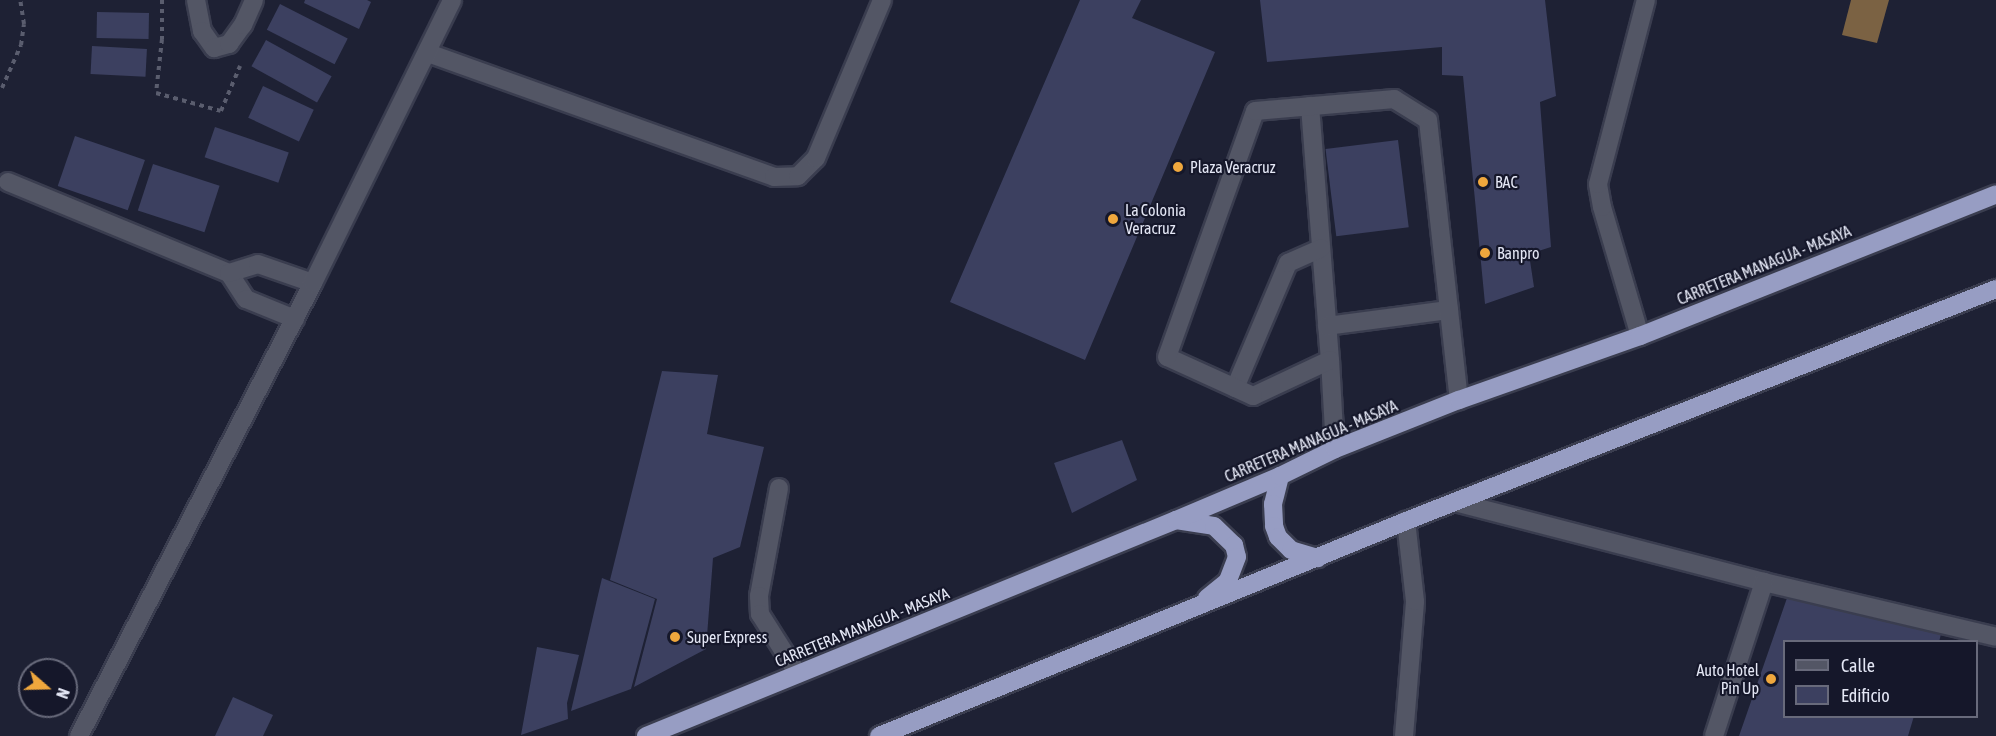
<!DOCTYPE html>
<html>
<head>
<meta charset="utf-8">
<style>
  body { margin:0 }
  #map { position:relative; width:1996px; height:736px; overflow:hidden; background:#1e2134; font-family:"Asap Condensed",sans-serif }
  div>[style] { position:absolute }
  .water>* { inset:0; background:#7b6243 }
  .building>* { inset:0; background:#3c4060; transform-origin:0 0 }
  .path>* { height:4px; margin-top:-2px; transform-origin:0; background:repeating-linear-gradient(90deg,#5a5d6e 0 4.5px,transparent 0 9px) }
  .roads { filter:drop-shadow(2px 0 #3a3d4f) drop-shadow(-2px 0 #3a3d4f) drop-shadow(0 2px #3a3d4f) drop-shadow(0 -2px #3a3d4f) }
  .minor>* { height:18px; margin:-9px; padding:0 9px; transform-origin:9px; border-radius:9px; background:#535665 }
  .highway>* { height:18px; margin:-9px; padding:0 9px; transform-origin:9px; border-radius:9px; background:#979dc3 }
  .dots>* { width:16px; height:16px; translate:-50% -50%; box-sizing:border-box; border:3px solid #15172a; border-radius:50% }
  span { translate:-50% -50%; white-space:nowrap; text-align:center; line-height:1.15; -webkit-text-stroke:4.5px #15172a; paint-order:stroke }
  .poi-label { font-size:16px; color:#e4e7f5 }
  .left { translate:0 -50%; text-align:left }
  .right { translate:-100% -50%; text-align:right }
  .street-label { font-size:16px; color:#e4e7f5 }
  .legend { position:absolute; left:1783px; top:640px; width:195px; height:78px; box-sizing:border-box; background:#15172a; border:2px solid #686a7b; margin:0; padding:8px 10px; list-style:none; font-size:18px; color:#e4e7f5 }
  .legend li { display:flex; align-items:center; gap:12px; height:30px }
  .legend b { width:30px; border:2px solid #686a7b }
  .north { position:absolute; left:18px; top:658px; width:60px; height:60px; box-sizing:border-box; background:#15172a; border:2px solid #686a7b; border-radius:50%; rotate:110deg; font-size:16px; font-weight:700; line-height:24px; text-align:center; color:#e4e7f5 }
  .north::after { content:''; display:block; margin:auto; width:21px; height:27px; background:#efa73d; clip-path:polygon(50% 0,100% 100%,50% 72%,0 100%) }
</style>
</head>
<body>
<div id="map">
  <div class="water">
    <div style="clip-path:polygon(1851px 0,1889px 0,1877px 43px,1842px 35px)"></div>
  </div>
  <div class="building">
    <div style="clip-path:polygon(305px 0,367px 0,371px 2px,359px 29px,304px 3px)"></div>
    <div style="clip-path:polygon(1080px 0,1141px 0,1132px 18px,1215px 52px,1085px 360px,950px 302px)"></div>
    <div style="clip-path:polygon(1260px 0,1545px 0,1556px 96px,1540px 102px,1551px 247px,1529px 254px,1534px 287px,1485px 304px,1463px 76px,1442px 75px,1442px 47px,1267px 62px)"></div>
    <div style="left:280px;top:4px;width:76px;height:29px;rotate:27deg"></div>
    <div style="left:97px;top:12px;width:52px;height:26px;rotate:1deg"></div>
    <div style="left:266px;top:40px;width:75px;height:30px;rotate:29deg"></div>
    <div style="left:92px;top:46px;width:55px;height:28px;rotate:3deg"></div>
    <div style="left:263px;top:86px;width:56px;height:35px;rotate:25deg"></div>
    <div style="left:215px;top:127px;width:78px;height:32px;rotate:19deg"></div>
    <div style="left:75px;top:136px;width:74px;height:53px;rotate:19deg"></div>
    <div style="left:1398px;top:140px;width:88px;height:73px;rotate:83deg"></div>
    <div style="left:153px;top:164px;width:70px;height:49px;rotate:18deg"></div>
    <div style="clip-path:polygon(662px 371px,718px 375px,707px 434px,764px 447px,740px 547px,713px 558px,706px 649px,634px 687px,657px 599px,610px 580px)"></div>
    <div style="clip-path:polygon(1122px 440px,1137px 480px,1072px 513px,1054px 463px)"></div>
    <div style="clip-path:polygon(602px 578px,655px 599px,631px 689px,571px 711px)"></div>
    <div style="clip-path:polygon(1787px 598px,1941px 634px,1939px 642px,1784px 642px,1784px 716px,1914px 716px,1908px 736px,1739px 736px)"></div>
    <div style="clip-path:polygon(537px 647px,579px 655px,567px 703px,568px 719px,521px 735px)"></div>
    <div style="clip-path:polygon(233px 697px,273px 715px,263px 736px,215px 736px)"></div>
  </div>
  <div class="path">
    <div style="left:162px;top:0;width:39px;rotate:90deg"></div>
    <div style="left:162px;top:39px;width:54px;rotate:96.3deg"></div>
    <div style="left:156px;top:93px;width:67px;rotate:15.5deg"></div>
    <div style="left:221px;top:111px;width:49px;rotate:-67.1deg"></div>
    <div style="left:2px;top:88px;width:47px;rotate:-66.2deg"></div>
    <div style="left:21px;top:45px;width:21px;rotate:-82deg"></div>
    <div style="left:24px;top:24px;width:24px;rotate:-99deg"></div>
  </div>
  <div class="roads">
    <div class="minor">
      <div style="left:196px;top:0;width:32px;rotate:79deg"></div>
      <div style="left:202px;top:31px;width:21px;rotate:55deg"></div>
      <div style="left:214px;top:48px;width:16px;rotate:-15deg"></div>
      <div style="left:229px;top:44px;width:24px;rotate:-54deg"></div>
      <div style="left:243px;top:25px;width:27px;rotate:-66deg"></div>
      <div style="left:428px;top:53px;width:368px;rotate:19.7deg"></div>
      <div style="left:774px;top:177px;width:24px;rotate:-2deg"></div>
      <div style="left:798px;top:176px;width:25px;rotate:-45deg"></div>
      <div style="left:816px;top:158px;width:171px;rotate:-67.3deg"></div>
      <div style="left:1310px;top:106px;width:255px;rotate:85.5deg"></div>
      <div style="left:8px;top:182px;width:239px;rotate:22.4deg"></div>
      <div style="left:229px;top:273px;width:31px;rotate:57deg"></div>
      <div style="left:246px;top:299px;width:53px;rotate:22.2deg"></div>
      <div style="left:229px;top:273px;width:30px;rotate:-17deg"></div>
      <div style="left:258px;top:264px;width:58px;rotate:19.1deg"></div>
      <div style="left:1327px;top:326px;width:123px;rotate:-7.5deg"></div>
      <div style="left:1640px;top:336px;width:134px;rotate:-106.4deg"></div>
      <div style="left:1602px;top:207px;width:23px;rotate:-100deg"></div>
      <div style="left:1598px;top:184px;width:190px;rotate:-75.4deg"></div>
      <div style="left:1235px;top:388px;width:136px;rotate:-67deg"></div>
      <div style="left:1288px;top:263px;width:36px;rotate:-24deg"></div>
      <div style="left:1335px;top:449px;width:89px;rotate:-93.2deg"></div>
      <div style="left:1330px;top:360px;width:85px;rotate:154.9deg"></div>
      <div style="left:1253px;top:396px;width:94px;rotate:-155.6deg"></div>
      <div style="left:1167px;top:357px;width:261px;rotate:-70.3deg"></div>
      <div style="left:1255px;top:111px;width:140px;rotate:-4.9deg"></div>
      <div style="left:1394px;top:99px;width:40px;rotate:32deg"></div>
      <div style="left:1428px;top:120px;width:282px;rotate:83.7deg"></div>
      <div style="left:779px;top:488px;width:110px;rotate:100.5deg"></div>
      <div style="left:759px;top:596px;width:18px;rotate:87deg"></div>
      <div style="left:760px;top:614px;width:71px;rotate:57.7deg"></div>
      <div style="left:1455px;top:502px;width:319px;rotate:14.5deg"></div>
      <div style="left:1764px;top:582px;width:238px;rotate:13.3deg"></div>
      <div style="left:79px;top:736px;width:510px;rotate:-62.68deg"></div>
      <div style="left:313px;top:283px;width:315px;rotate:-63.8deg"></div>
      <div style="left:1404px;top:736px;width:135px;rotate:-85.3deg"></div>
      <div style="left:1415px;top:601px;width:81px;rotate:-96.4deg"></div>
      <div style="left:1714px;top:736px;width:162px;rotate:-72deg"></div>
    </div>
    <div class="highway">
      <div style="left:1280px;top:476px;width:29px;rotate:104deg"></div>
      <div style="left:1273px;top:504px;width:22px;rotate:87deg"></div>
      <div style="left:1274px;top:526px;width:12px;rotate:70deg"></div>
      <div style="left:1278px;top:537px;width:18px;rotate:45deg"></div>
      <div style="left:1291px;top:550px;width:28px;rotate:17deg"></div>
      <div style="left:1176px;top:520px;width:38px;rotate:9deg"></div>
      <div style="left:1214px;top:526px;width:28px;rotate:44deg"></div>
      <div style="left:1234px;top:545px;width:12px;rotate:76deg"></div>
      <div style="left:1237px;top:557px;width:26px;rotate:111deg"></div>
      <div style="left:1228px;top:581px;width:27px;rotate:141deg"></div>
      <div style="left:646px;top:736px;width:572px;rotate:-22.17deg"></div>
      <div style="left:1176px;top:520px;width:113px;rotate:-22.9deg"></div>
      <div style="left:1280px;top:476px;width:61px;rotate:-26.1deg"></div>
      <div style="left:1335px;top:449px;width:133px;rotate:-21.6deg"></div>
      <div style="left:1459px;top:400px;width:192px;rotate:-19.5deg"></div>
      <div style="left:1640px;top:336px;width:383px;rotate:-21.7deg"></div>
      <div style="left:879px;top:736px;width:569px;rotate:-22.19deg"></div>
      <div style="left:1406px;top:521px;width:634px;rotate:-21.47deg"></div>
    </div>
  </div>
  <div class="dots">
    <div style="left:1178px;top:167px;background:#efa73d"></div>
    <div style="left:1483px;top:182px;background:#efa73d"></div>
    <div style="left:1113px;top:219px;background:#efa73d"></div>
    <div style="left:1485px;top:253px;background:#efa73d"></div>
    <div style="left:675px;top:637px;background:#efa73d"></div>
    <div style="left:1771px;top:679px;background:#efa73d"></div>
  </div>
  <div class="poi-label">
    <span class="left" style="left:1190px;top:167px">Plaza Veracruz</span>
    <span class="left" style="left:1495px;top:182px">BAC</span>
    <span class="left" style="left:1125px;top:219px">La Colonia<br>Veracruz</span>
    <span class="left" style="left:1497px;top:253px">Banpro</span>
    <span class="left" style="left:687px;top:637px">Super Express</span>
    <span class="right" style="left:1759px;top:679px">Auto Hotel<br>Pin Up</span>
  </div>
  <div class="street-label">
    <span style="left:1764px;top:265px;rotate:-22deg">CARRETERA MANAGUA - MASAYA</span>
    <span style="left:1311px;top:441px;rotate:-23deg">CARRETERA MANAGUA - MASAYA</span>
    <span style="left:862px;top:627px;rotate:-22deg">CARRETERA MANAGUA - MASAYA</span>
  </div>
  <ul class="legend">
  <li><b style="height:8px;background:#535665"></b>Calle</li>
  <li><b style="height:16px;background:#3c4060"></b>Edificio</li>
  </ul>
  <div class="north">N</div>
</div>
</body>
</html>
